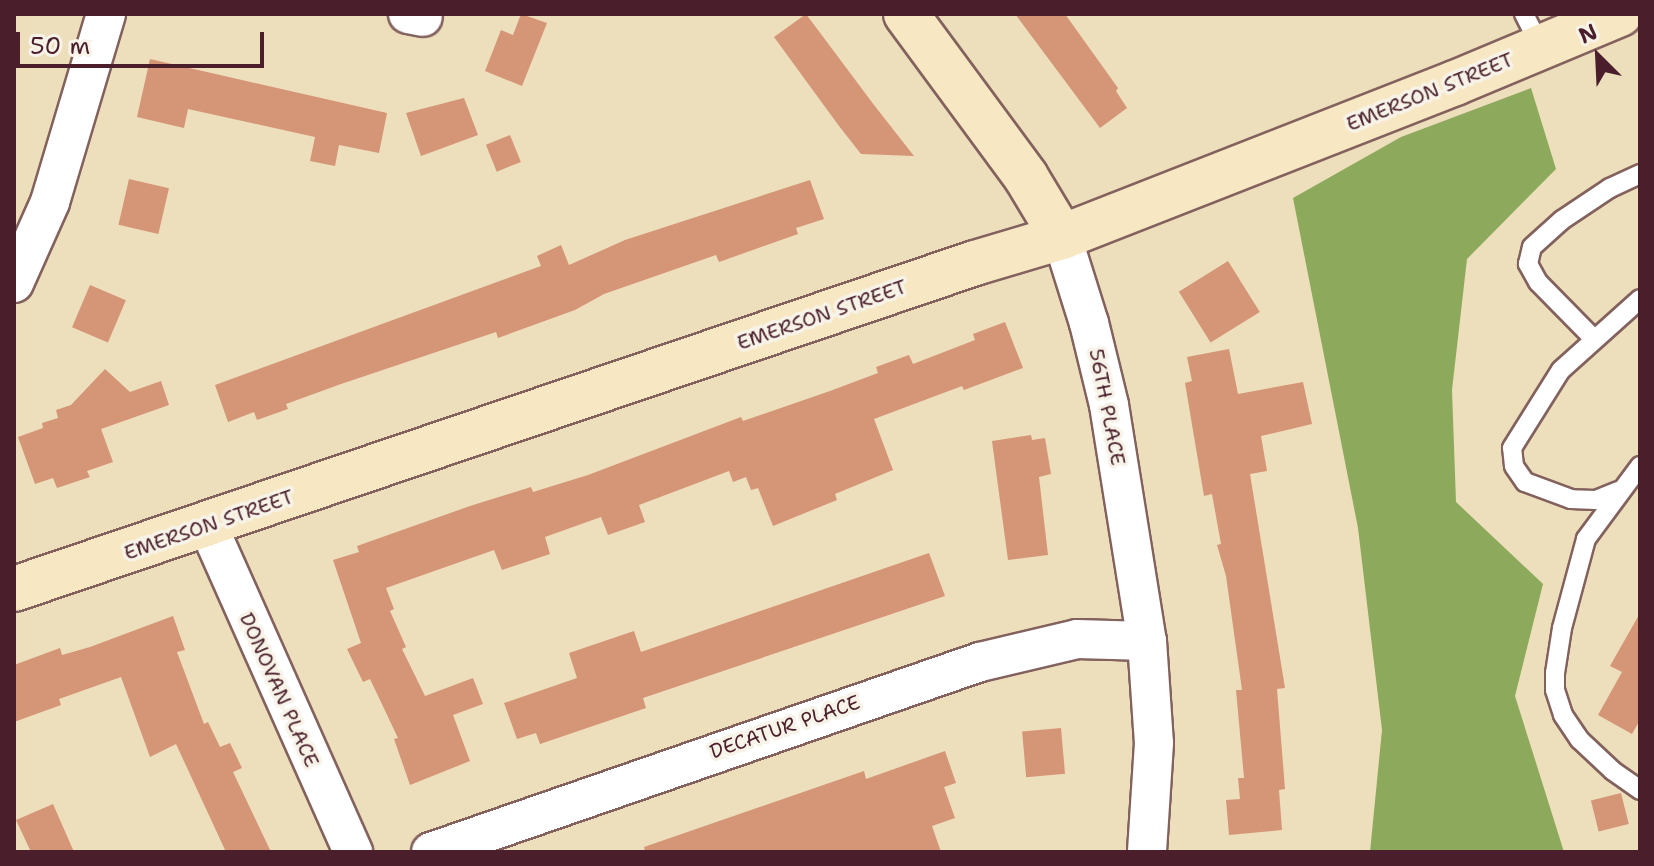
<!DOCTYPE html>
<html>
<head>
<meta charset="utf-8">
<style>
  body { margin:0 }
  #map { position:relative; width:1654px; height:866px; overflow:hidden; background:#eddebc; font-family:"Shantell Sans",sans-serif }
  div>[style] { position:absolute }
  .forest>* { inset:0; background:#8daa5c }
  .building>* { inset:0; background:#d59577; transform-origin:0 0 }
  .roads { filter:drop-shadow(2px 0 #83625e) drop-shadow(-2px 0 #83625e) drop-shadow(0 2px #83625e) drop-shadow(0 -2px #83625e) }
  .lane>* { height:18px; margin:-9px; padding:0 9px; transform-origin:9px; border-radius:9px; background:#fff }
  .street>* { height:38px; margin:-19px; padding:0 19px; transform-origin:19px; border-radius:19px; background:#fff }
  .secondary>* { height:44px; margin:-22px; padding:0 22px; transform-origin:22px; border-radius:22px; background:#f7e8c3 }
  span { translate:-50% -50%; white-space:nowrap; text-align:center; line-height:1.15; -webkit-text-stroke:7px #f7f3e8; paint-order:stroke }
  .street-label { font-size:20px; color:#4a1f2b }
  .frame { position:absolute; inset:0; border:16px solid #4a1f2b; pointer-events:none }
  .north { position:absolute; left:1558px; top:16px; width:80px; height:80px; -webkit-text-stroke:6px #f7f3e8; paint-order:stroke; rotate:336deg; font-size:22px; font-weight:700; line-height:32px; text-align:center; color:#4a1f2b }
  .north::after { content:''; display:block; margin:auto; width:28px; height:36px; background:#4a1f2b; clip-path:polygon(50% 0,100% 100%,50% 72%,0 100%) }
  .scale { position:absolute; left:16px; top:32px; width:248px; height:36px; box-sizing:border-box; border:4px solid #4a1f2b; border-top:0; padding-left:10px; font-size:24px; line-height:28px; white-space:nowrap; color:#4a1f2b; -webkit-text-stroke:6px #f7f3e8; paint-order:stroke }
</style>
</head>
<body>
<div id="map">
  <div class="forest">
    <div style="clip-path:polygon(1531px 88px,1556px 169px,1467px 259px,1452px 390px,1456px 502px,1543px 584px,1515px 696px,1564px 852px,1370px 852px,1382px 730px,1358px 528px,1293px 198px,1401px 137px)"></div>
  </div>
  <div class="building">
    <div style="clip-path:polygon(521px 14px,547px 23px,522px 86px,485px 71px,501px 30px,513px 35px)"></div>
    <div style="clip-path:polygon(806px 14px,874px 105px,914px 156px,861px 154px,839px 126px,774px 37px)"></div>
    <div style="clip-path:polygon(1015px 14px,1065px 14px,1118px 88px,1116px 91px,1127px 108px,1100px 128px)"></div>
    <div style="clip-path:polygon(150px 59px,387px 113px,379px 153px,339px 145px,335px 166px,310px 161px,315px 137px,188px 109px,184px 128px,137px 117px)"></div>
    <div style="clip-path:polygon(464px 98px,478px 135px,421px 156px,406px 113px)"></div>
    <div style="left:510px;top:135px;width:29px;height:26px;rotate:68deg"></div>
    <div style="left:129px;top:179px;width:41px;height:47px;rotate:13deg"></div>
    <div style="clip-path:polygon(810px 180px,824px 219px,796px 228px,798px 234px,719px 262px,716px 255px,604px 294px,575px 310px,498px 338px,496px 332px,341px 384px,286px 404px,288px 409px,257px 420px,254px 412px,228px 422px,215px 385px,541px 266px,537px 256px,561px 245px,569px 265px,625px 240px)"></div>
    <div style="left:1228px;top:261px;width:60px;height:58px;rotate:58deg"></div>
    <div style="left:90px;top:285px;width:39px;height:46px;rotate:23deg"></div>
    <div style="clip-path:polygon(1005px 322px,1023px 368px,964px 390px,962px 386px,874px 419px,893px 470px,835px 494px,837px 500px,773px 526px,758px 488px,751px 490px,746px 477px,733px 482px,729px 471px,639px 505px,645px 522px,608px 535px,601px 517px,545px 537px,550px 554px,502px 570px,494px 550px,386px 588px,394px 609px,390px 611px,406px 647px,402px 649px,425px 696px,473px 678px,483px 704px,453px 715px,470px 761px,410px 785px,394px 739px,398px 738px,370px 679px,363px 682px,347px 649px,361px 643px,333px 560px,359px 552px,357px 546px,470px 506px,531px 487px,533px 492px,588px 475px,741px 417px,743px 421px,830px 391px,878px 373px,876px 367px,909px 355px,913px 364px,975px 340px,973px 334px)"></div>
    <div style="clip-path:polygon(1229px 349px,1238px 394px,1303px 382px,1312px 424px,1261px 436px,1267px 471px,1250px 474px,1285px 688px,1277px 689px,1285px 789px,1279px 790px,1282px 830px,1229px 835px,1226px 800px,1240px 799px,1238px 778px,1244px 778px,1236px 690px,1242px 690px,1226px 576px,1217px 545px,1221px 544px,1212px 494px,1204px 496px,1185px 383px,1192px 381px,1187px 357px)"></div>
    <div style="clip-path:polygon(105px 369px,130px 392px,161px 381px,169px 405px,101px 429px,113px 462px,87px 471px,90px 477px,57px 488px,53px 478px,35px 484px,18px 437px,43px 428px,42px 423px,58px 418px,56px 410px,71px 405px)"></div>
    <div style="clip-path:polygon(1031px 435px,1032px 440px,1045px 438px,1051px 474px,1039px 477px,1048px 555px,1008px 560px,992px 441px)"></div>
    <div style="clip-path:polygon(929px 553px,945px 596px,643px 698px,646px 708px,540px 744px,536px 733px,517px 739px,504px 703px,577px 678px,569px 653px,634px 631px,641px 652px)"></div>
    <div style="clip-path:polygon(1640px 613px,1640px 720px,1632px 734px,1598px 715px,1622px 672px,1610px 666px)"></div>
    <div style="clip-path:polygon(173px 616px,185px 650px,177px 652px,204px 724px,208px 722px,220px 747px,230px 743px,242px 768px,233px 772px,271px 852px,226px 852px,176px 744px,150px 757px,121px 677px,59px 699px,61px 705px,14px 722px,14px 665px,60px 648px,62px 655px,90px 647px)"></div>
    <div style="left:1061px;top:728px;width:46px;height:39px;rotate:85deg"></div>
    <div style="clip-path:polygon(945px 751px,956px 783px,944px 787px,955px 818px,932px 826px,941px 852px,645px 852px,644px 847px,864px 771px,866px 779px)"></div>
    <div style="left:1621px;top:793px;width:32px;height:31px;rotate:76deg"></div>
    <div style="clip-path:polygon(53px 804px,74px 852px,31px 852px,16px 820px)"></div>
  </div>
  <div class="roads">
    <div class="lane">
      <div style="left:1524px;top:14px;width:37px;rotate:63deg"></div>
      <div style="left:1594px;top:339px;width:80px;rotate:-134.5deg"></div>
      <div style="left:1538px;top:282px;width:21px;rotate:-119deg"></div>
      <div style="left:1528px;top:264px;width:17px;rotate:-77deg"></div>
      <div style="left:1532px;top:247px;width:40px;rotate:-42deg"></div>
      <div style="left:1562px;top:220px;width:58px;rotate:-33.7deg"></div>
      <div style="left:1610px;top:188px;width:33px;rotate:-25deg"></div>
      <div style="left:1640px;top:466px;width:91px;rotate:126.5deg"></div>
      <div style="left:1586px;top:539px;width:92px;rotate:105.1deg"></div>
      <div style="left:1562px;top:628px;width:46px;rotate:98.8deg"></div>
      <div style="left:1555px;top:673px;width:17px;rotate:90deg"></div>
      <div style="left:1555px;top:690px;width:26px;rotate:72deg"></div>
      <div style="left:1563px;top:715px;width:30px;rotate:56deg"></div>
      <div style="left:1580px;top:740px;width:45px;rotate:43.2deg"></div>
      <div style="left:1613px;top:771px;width:33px;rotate:35deg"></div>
      <div style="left:1618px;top:491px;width:24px;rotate:158deg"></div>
      <div style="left:1596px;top:500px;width:25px;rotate:-178deg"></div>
      <div style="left:1571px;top:499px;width:49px;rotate:-159.7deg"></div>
      <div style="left:1525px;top:482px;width:19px;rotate:-125deg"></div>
      <div style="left:1514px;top:466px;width:18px;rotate:-96deg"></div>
      <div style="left:1512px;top:448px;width:92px;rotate:-57.9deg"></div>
      <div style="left:1561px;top:370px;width:106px;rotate:-41.9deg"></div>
    </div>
    <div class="street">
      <div style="left:408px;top:14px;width:15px;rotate:11deg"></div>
      <div style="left:1062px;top:237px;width:90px;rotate:72.6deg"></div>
      <div style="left:1089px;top:323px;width:84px;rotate:76.3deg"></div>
      <div style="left:1109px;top:405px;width:239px;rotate:80.9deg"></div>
      <div style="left:1147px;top:641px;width:102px;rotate:86.1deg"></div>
      <div style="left:1154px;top:743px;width:109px;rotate:93.7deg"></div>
      <div style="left:14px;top:283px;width:89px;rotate:-66deg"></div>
      <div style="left:50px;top:202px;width:196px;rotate:-73.4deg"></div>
      <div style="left:208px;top:526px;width:357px;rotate:66deg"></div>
      <div style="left:431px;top:852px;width:581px;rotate:-19.09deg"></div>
      <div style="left:980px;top:662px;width:100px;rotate:-13.3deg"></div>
      <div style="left:1077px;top:639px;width:70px;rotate:1.6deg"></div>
    </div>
    <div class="secondary">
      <div style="left:906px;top:14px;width:202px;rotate:53.6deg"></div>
      <div style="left:1026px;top:177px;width:70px;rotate:59deg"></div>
      <div style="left:14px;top:589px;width:1015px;rotate:-18.74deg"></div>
      <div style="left:975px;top:263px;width:91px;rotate:-16.6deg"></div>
      <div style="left:1062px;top:237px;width:422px;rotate:-21.4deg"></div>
      <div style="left:1455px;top:83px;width:179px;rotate:-22.7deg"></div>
    </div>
  </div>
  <div class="street-label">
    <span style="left:1430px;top:92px;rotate:-22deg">EMERSON STREET</span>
    <span style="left:822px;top:315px;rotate:-19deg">EMERSON STREET</span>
    <span style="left:1107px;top:407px;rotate:79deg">56TH PLACE</span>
    <span style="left:209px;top:525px;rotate:-19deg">EMERSON STREET</span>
    <span style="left:279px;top:690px;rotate:66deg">DONOVAN PLACE</span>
    <span style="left:785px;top:727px;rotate:-19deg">DECATUR PLACE</span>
  </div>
  <div class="frame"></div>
  <div class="north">N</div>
  <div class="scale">50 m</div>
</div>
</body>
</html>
